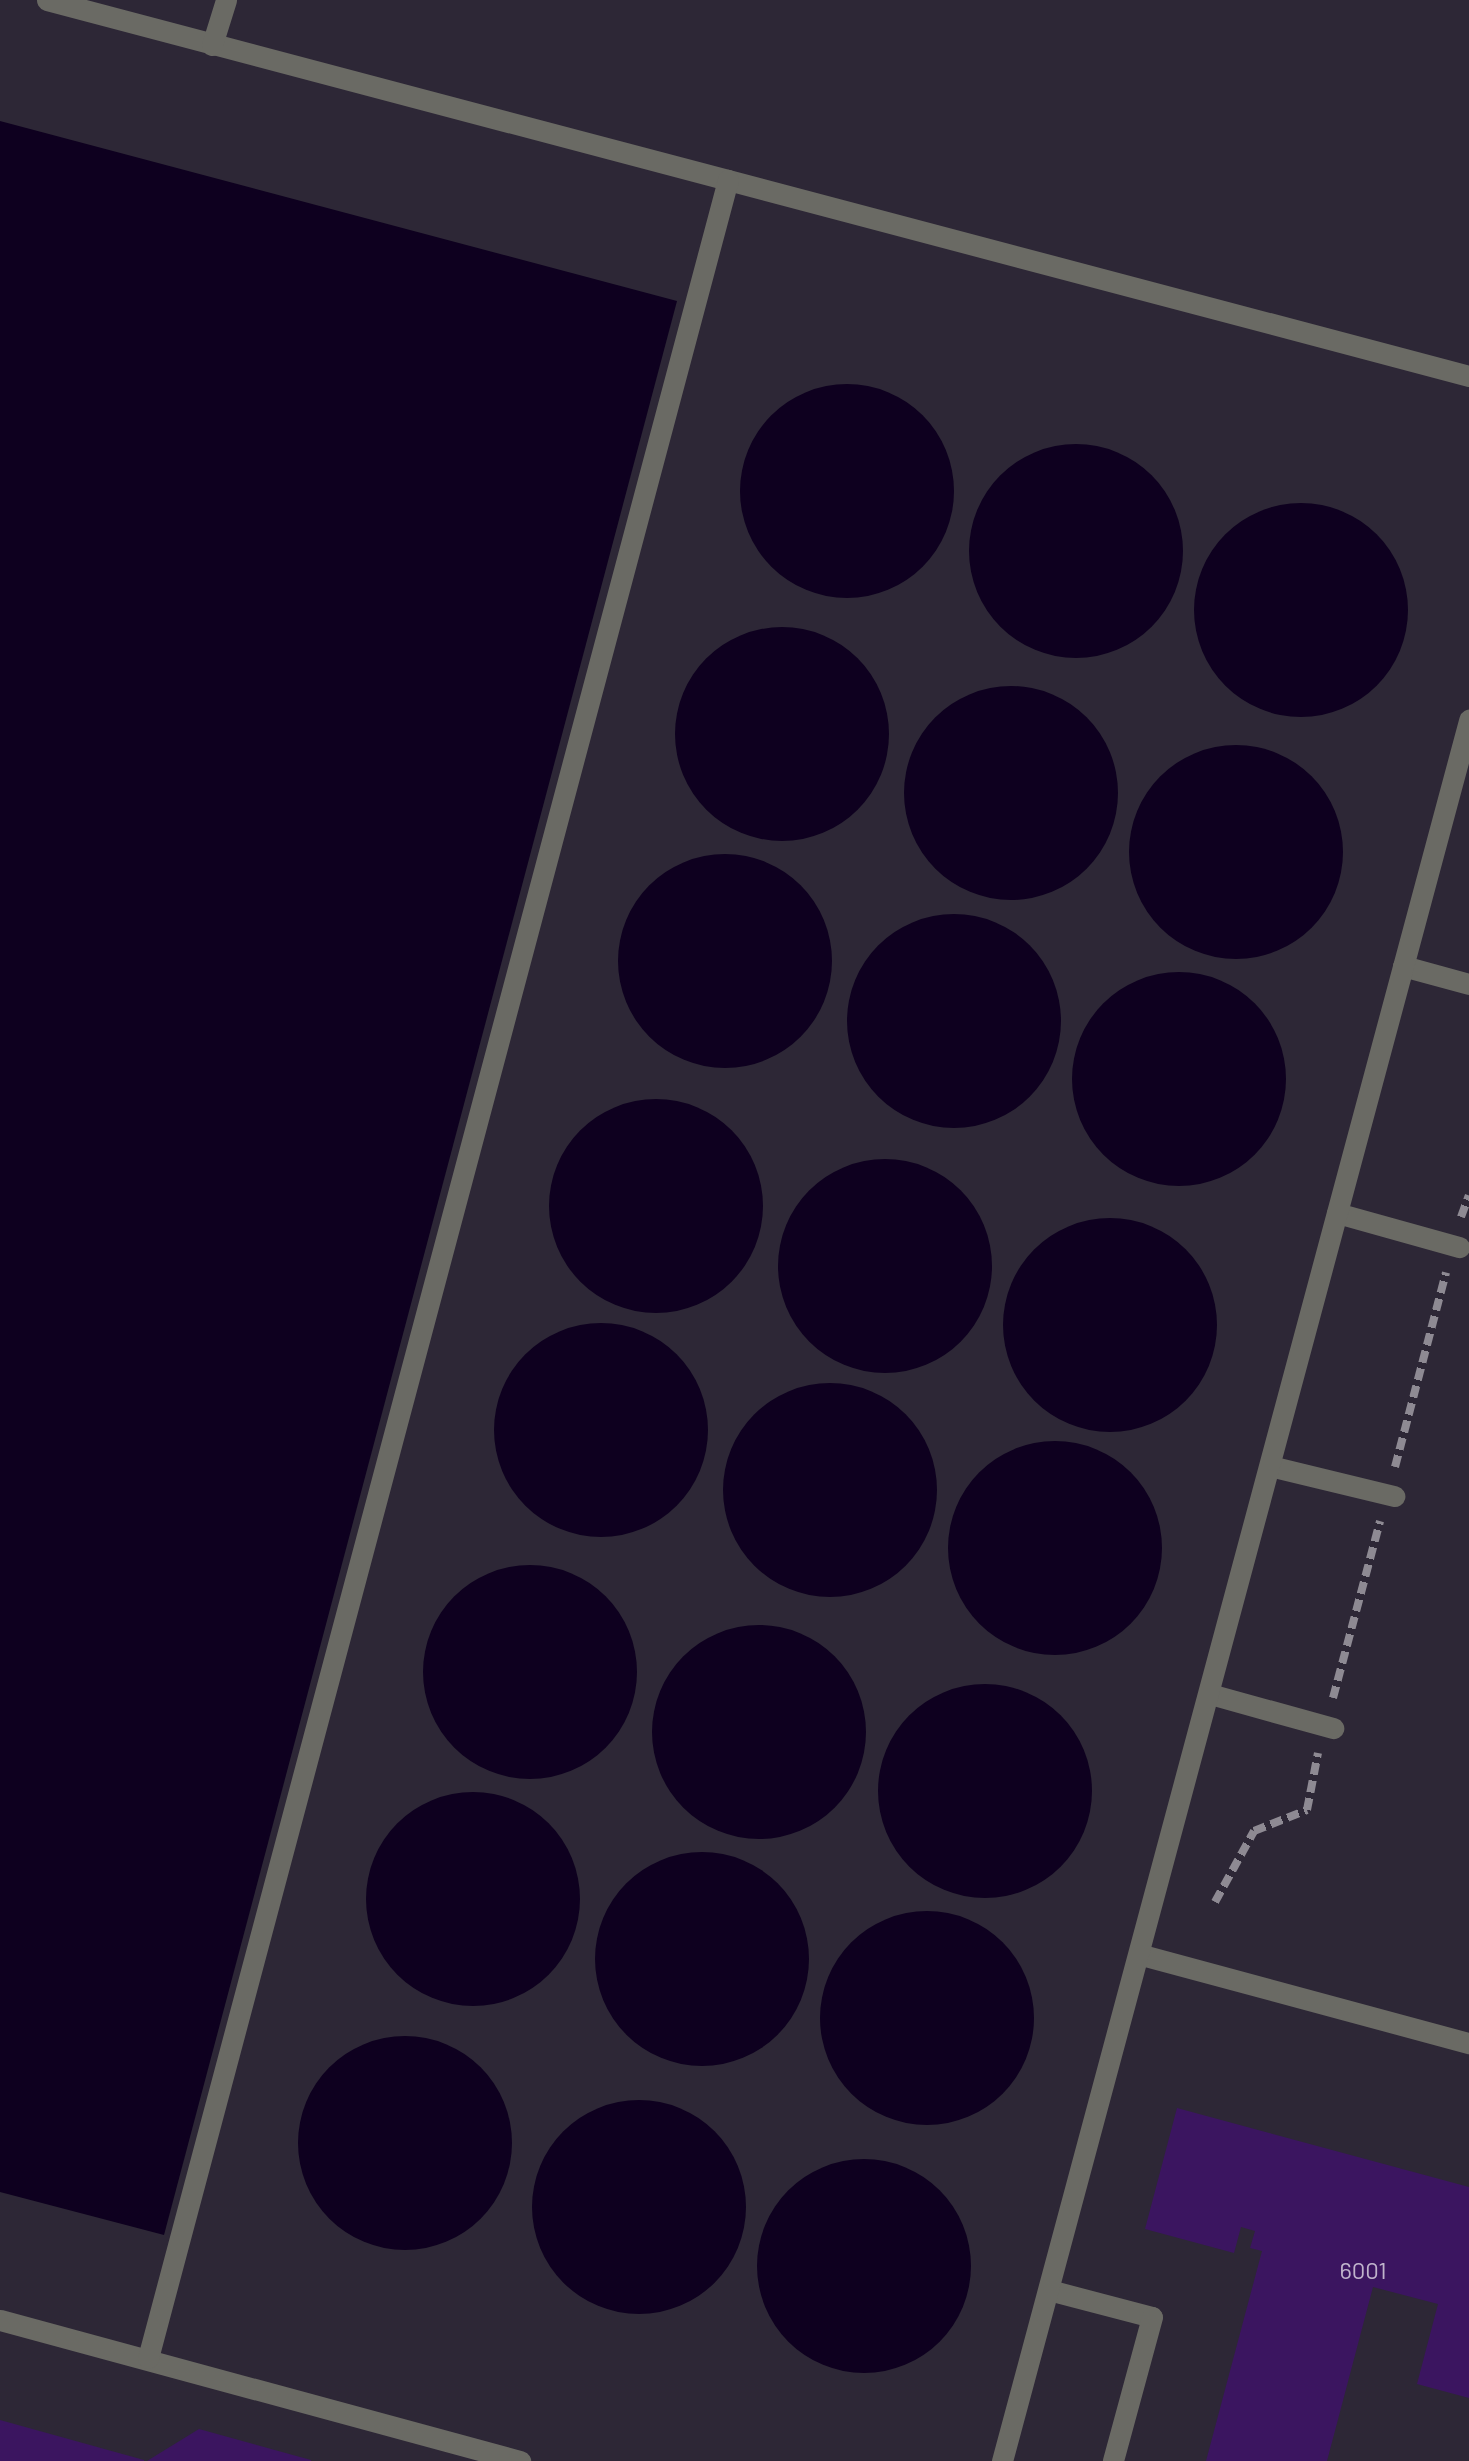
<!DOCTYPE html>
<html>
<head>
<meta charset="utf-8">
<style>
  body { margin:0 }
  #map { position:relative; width:1469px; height:2461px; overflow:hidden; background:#211d27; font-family:Barlow,sans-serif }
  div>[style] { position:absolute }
  .built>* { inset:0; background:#2d2736; transform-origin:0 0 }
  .water>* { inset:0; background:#0e001f }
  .round { border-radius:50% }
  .building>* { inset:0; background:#3b1560 }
  .path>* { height:8px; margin-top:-4px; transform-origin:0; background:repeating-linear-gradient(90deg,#8e8a93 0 12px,transparent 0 18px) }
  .service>* { height:21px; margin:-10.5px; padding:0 10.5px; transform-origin:10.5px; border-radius:10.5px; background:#6a6a64 }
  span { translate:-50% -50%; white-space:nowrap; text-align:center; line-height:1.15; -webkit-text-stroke:9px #18141d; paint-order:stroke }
  .number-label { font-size:24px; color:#c0b4cc }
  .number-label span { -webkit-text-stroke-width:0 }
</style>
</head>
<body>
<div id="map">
  <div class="built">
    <div style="left:0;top:0;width:1469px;height:2461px"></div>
  </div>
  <div class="water">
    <div style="clip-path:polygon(0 121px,677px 301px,164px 2235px,0 2192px)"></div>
    <div class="round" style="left:740px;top:384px;width:214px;height:214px"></div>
    <div class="round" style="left:969px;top:444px;width:214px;height:214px"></div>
    <div class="round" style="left:1194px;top:503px;width:214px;height:214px"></div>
    <div class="round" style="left:675px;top:627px;width:214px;height:214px"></div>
    <div class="round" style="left:904px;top:686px;width:214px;height:214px"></div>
    <div class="round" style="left:1129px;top:745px;width:214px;height:214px"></div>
    <div class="round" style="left:618px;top:854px;width:214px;height:214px"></div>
    <div class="round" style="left:847px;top:914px;width:214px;height:214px"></div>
    <div class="round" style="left:1072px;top:972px;width:214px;height:214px"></div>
    <div class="round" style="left:549px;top:1099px;width:214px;height:214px"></div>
    <div class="round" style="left:778px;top:1159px;width:214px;height:214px"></div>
    <div class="round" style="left:1003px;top:1218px;width:214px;height:214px"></div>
    <div class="round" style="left:494px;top:1323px;width:214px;height:214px"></div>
    <div class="round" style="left:723px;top:1383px;width:214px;height:214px"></div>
    <div class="round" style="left:948px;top:1441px;width:214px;height:214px"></div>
    <div class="round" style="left:423px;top:1565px;width:214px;height:214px"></div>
    <div class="round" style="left:652px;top:1625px;width:214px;height:214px"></div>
    <div class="round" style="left:878px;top:1684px;width:214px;height:214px"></div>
    <div class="round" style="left:366px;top:1792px;width:214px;height:214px"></div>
    <div class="round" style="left:595px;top:1852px;width:214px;height:214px"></div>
    <div class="round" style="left:820px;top:1911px;width:214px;height:214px"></div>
    <div class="round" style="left:298px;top:2036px;width:214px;height:214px"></div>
    <div class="round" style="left:532px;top:2100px;width:214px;height:214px"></div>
    <div class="round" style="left:757px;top:2159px;width:214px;height:214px"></div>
  </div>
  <div class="building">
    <div style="clip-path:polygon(1177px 2108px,1469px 2187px,1469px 2398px,1417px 2384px,1438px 2304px,1373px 2287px,1327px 2461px,1206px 2461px,1262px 2251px,1250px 2248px,1255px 2231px,1241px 2227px,1234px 2253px,1145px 2229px)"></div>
    <div style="clip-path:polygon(0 2420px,144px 2460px,144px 2461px,0 2461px)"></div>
    <div style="clip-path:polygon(199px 2429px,311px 2460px,311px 2461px,147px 2461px)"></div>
  </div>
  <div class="path">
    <div style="left:1461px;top:1217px;width:23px;rotate:-70deg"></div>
    <div style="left:1395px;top:1467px;width:201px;rotate:-75.3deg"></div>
    <div style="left:1333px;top:1698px;width:183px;rotate:-75.1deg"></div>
    <div style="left:1215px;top:1902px;width:81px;rotate:-61.2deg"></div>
    <div style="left:1254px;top:1831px;width:57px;rotate:-21.6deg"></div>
    <div style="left:1307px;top:1810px;width:58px;rotate:-79.1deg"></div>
  </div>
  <div class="service">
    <div style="left:47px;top:0;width:1471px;rotate:14.81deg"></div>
    <div style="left:212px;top:45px;width:47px;rotate:-72.7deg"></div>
    <div style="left:1403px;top:966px;width:68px;rotate:15.3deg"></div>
    <div style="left:1337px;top:1213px;width:127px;rotate:15.6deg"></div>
    <div style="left:1270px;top:1466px;width:128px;rotate:13.6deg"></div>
    <div style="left:1210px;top:1694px;width:128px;rotate:15.5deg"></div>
    <div style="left:1142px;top:1955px;width:339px;rotate:15.1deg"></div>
    <div style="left:1049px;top:2290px;width:106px;rotate:14.7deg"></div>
    <div style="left:1152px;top:2317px;width:149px;rotate:105.2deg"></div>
    <div style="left:0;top:2320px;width:539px;rotate:15.17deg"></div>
    <div style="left:148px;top:2358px;width:2254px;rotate:-75.09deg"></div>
    <div style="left:1002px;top:2461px;width:1803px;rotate:-74.98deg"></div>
  </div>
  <div class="number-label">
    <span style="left:1363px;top:2270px">6001</span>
  </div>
</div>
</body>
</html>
